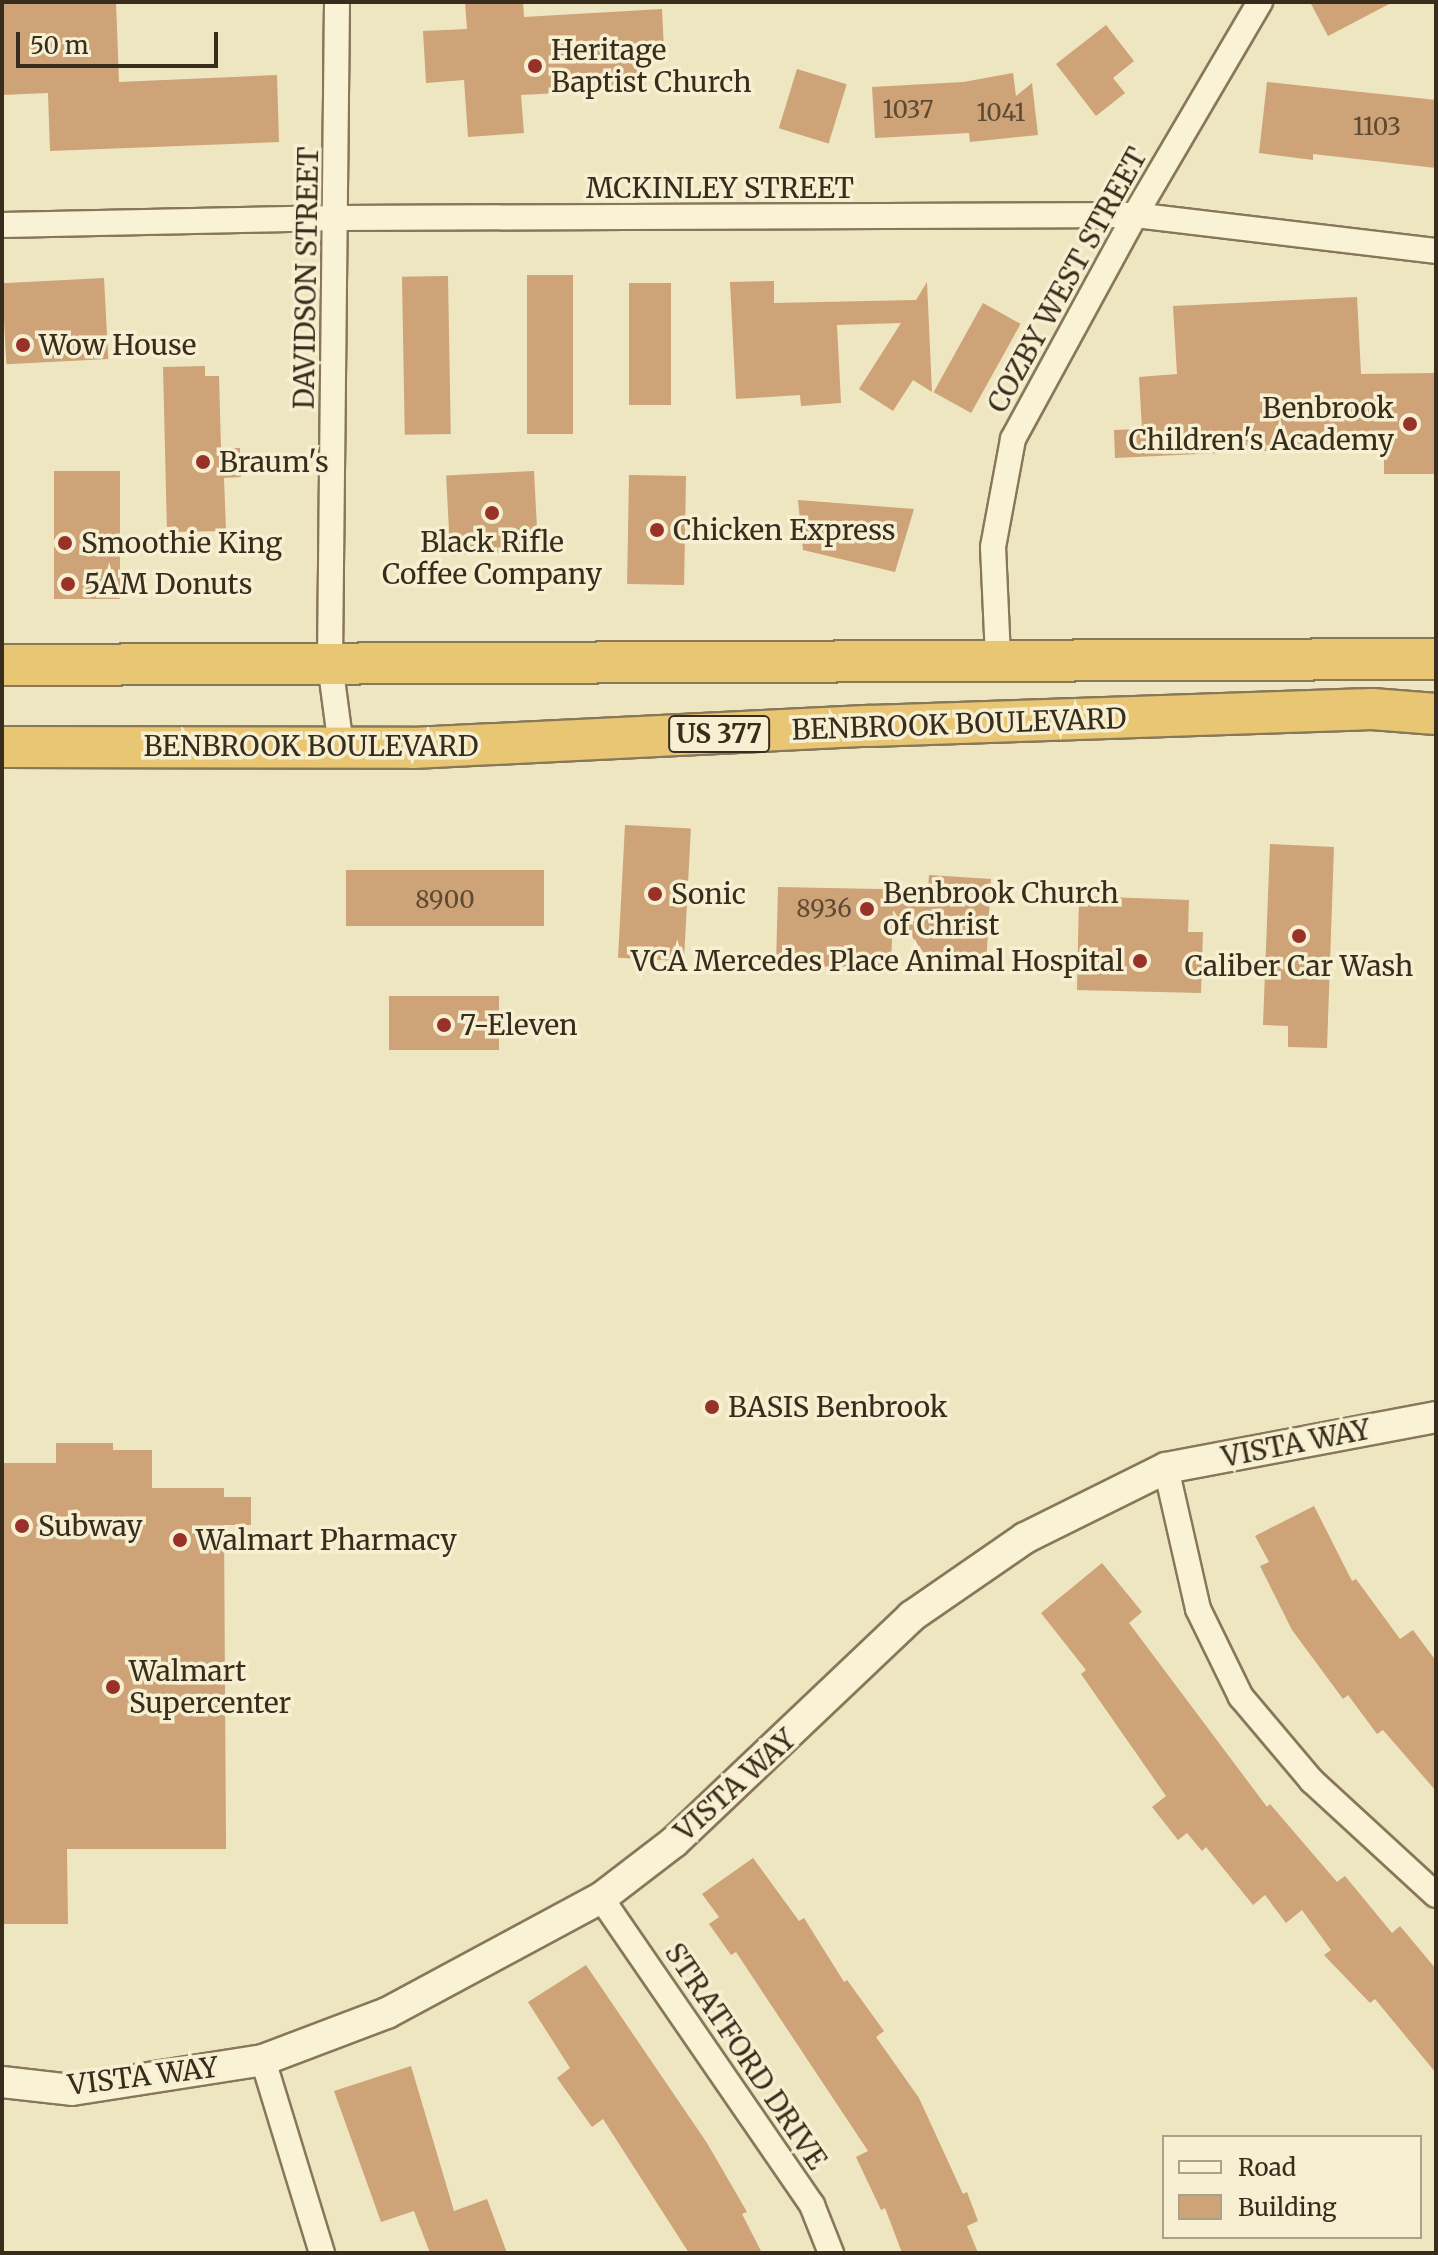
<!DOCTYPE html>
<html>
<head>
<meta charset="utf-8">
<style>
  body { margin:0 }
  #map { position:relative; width:1438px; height:2255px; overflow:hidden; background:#eee5c1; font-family:Merriweather,serif }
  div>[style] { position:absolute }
  .building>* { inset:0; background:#cda377; transform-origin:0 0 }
  .roads { filter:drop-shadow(2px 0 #887759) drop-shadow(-2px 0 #887759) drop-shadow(0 2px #887759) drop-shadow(0 -2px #887759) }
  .minor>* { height:24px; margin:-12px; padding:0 12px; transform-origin:12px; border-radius:12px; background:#f9f2d5 }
  .tertiary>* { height:30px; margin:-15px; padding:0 15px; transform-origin:15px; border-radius:15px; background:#f9f2d5 }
  .trunk>* { height:40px; margin:-20px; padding:0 20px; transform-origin:20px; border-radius:20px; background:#e9c674 }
  .dots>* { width:22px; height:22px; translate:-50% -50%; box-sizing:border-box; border:4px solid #f6efd1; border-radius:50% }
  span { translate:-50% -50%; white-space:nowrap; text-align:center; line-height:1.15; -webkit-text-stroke:7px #f6efd1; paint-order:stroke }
  .number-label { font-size:24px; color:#5d4a34 }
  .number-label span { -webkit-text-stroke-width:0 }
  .shield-label span { padding:2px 6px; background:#f6efd1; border:2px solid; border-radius:6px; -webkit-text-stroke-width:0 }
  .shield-label { font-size:26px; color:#382d1d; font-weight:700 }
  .poi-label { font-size:28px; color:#382d1d }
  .left { translate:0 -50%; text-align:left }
  .right { translate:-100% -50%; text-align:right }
  .street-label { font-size:28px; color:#382d1d }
  .frame { position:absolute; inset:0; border:4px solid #382d1d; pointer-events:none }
  .legend { position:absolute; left:1162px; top:2135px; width:260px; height:104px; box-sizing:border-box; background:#f6efd1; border:2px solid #aaa189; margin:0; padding:10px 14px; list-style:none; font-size:24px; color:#382d1d }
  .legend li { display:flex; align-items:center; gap:16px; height:40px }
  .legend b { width:40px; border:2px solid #aaa189 }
  .scale { position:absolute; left:16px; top:32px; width:202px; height:36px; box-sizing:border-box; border:4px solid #382d1d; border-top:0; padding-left:10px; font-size:24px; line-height:28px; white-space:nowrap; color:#382d1d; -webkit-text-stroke:6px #f6efd1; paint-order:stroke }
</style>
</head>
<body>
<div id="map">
  <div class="building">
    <div style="clip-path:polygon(2px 2px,116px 2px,119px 82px,277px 75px,279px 142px,50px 151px,48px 93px,2px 95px)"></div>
    <div style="clip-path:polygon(465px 2px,523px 2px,524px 17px,662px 9px,664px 50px,643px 51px,646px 88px,521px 95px,524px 133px,468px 137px,464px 80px,426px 83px,423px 31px,467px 29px)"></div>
    <div style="clip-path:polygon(1310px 2px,1393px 2px,1328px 36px)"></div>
    <div style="clip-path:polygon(1106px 25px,1134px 61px,1113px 78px,1125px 93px,1096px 116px,1056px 64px)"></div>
    <div style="left:797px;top:69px;width:52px;height:62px;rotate:17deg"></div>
    <div style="clip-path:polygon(1013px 73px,1016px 96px,1032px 83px,1038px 135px,970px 142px,969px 133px,875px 138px,872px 87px,963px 82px)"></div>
    <div style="clip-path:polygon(1267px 82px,1436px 100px,1436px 168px,1313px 154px,1313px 160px,1259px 153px)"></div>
    <div style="left:527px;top:275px;width:46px;height:159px"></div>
    <div style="left:448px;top:276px;width:158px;height:46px;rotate:89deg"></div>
    <div style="left:104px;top:278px;width:81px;height:102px;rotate:87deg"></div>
    <div style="clip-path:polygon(774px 281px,774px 303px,916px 300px,927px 282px,932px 392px,913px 380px,893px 411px,859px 389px,901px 323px,837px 325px,841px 403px,801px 406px,800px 395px,736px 399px,730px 282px)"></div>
    <div style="left:629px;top:283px;width:42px;height:122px"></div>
    <div style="clip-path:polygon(1357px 297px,1361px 374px,1436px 373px,1436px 474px,1384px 474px,1384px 445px,1115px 458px,1114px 430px,1142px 429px,1139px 377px,1177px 374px,1173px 306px)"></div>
    <div style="left:983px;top:303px;width:43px;height:102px;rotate:29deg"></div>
    <div style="clip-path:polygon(205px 366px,205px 376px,219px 376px,221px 448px,240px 448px,241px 477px,224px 478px,226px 531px,167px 532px,163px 367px)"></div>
    <div style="left:54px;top:471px;width:66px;height:128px"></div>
    <div style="left:534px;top:471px;width:80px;height:88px;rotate:87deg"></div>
    <div style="left:629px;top:475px;width:57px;height:109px;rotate:1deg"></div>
    <div style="clip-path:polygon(798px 500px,914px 509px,895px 572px,803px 550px)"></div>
    <div style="left:625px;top:825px;width:66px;height:133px;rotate:3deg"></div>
    <div style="clip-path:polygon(1270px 844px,1334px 847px,1327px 1048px,1288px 1047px,1288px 1026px,1263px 1025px)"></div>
    <div style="left:544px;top:870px;width:56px;height:198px;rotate:90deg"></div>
    <div style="clip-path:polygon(929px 875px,991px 879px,986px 966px,931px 963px,893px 910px,891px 968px,776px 966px,778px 887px,928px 890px)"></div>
    <div style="clip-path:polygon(1079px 896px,1189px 900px,1188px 932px,1203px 932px,1201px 993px,1077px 990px)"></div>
    <div style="left:499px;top:996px;width:54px;height:110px;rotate:90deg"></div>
    <div style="clip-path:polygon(56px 1443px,113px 1443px,113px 1450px,152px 1450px,152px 1488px,224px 1488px,224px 1497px,251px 1497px,251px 1525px,224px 1525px,226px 1849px,67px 1849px,68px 1924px,2px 1924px,2px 1463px,56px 1463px)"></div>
    <div style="clip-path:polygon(1314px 1506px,1352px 1581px,1356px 1579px,1400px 1639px,1413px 1630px,1436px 1661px,1436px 1791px,1383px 1730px,1377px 1734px,1348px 1695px,1343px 1699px,1292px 1630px,1260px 1566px,1269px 1562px,1255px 1536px)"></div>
    <div style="clip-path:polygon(1102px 1563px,1142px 1612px,1129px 1623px,1267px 1807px,1270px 1804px,1337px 1882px,1345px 1876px,1392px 1933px,1400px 1926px,1436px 1969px,1436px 2073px,1375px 1999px,1370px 2003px,1324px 1955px,1331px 1950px,1302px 1910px,1286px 1923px,1265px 1895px,1253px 1905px,1206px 1847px,1202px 1851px,1187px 1833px,1178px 1840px,1152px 1807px,1166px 1796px,1081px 1674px,1086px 1670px,1041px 1613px)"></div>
    <div style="clip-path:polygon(753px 1858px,799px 1921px,804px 1918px,844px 1982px,847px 1980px,884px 2031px,876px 2037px,919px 2098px,963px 2194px,967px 2192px,978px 2221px,967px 2226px,978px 2253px,902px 2253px,885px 2208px,881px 2210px,856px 2157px,868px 2151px,736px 1952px,731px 1955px,709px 1924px,719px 1917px,702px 1894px)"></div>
    <div style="clip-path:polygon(586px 1965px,707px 2143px,747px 2212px,742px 2214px,762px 2253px,689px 2253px,603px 2119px,592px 2127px,557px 2078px,570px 2068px,528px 2002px)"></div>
    <div style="clip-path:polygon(411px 2066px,454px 2211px,487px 2199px,507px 2253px,430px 2253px,414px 2211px,381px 2222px,334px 2091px)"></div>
  </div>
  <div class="roads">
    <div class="minor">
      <div style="left:337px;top:2px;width:662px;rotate:90.61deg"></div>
      <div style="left:330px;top:664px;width:83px;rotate:82.4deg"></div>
      <div style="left:2px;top:225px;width:335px;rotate:-1.2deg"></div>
      <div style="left:337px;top:218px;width:798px;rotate:-0.22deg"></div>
      <div style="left:1135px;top:215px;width:303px;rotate:6.8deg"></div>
      <div style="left:998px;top:657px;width:110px;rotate:-92.6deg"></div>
      <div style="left:993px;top:547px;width:110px;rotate:-79.5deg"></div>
      <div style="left:1013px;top:439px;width:255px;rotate:-61.4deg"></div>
      <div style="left:1135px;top:215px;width:247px;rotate:-59.6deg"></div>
      <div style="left:1166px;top:1468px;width:145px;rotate:77.2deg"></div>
      <div style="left:1198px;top:1609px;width:98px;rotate:64deg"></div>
      <div style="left:1241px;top:1697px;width:110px;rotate:49.8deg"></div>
      <div style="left:1312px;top:1781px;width:168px;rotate:42.6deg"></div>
      <div style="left:601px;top:1898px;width:373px;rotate:55.5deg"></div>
      <div style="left:812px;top:2205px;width:52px;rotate:68.4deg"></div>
      <div style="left:263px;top:2060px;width:202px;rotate:73deg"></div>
    </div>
    <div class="tertiary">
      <div style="left:2px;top:2082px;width:70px;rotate:6.5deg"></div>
      <div style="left:72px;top:2090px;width:193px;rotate:-8.9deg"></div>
      <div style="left:263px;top:2060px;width:133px;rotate:-20.8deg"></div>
      <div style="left:387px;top:2013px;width:243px;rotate:-28.3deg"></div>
      <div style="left:601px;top:1898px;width:92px;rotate:-37.5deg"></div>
      <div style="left:674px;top:1842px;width:328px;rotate:-43.5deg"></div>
      <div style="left:912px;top:1616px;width:137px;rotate:-34.6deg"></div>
      <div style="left:1025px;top:1538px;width:157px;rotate:-26.4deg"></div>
      <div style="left:1166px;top:1468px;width:275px;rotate:-10.7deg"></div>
    </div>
    <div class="trunk">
      <div style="left:2px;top:665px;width:1434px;rotate:-0.24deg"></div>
      <div style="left:2px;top:747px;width:411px;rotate:0.1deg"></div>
      <div style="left:413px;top:748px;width:458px;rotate:-2.8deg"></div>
      <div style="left:870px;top:726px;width:502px;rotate:-1.94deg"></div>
      <div style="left:1372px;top:709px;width:64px;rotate:4.5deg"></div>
    </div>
  </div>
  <div class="dots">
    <div style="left:535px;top:66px;background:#983228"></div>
    <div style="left:23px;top:345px;background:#983228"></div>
    <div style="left:1410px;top:424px;background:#983228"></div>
    <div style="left:203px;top:462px;background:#983228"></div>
    <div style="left:492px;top:513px;background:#983228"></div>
    <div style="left:657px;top:530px;background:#983228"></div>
    <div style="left:65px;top:543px;background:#983228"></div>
    <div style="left:68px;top:584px;background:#983228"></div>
    <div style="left:655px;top:894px;background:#983228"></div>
    <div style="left:867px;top:909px;background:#983228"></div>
    <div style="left:1299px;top:936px;background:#983228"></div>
    <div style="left:1140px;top:961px;background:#983228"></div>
    <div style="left:444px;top:1025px;background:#983228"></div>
    <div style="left:712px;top:1407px;background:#983228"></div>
    <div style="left:22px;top:1526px;background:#983228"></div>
    <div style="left:180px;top:1540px;background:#983228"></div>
    <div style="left:113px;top:1687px;background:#983228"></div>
  </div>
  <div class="number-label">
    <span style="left:908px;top:110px">1037</span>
    <span style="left:1001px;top:113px">1041</span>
    <span style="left:1377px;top:127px">1103</span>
    <span style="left:445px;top:900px">8900</span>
    <span style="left:824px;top:909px">8936</span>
  </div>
  <div class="shield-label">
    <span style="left:719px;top:734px">US 377</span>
  </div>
  <div class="poi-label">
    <span class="left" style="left:551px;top:66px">Heritage<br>Baptist Church</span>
    <span class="left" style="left:39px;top:345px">Wow House</span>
    <span class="right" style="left:1394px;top:424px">Benbrook<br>Children's Academy</span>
    <span class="left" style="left:219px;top:462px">Braum's</span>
    <span class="left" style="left:673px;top:530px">Chicken Express</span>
    <span style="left:492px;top:558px">Black Rifle<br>Coffee Company</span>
    <span class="left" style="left:81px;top:543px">Smoothie King</span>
    <span class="left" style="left:84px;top:584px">5AM Donuts</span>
    <span class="left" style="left:883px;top:909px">Benbrook Church<br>of Christ</span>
    <span class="left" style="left:671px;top:894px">Sonic</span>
    <span class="right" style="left:1124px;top:961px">VCA Mercedes Place Animal Hospital</span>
    <span style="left:1299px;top:966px">Caliber Car Wash</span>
    <span class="left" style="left:460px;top:1025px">7-Eleven</span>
    <span class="left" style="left:728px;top:1407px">BASIS Benbrook</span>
    <span class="left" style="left:38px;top:1526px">Subway</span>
    <span class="left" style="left:196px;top:1540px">Walmart Pharmacy</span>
    <span class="left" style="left:129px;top:1687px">Walmart<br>Supercenter</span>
  </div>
  <div class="street-label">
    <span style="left:720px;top:188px">MCKINLEY STREET</span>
    <span style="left:306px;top:278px;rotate:-89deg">DAVIDSON STREET</span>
    <span style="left:1067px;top:280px;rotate:-61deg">COZBY WEST STREET</span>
    <span style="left:959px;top:724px;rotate:-2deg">BENBROOK BOULEVARD</span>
    <span style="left:311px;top:746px">BENBROOK BOULEVARD</span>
    <span style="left:1296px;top:1443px;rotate:-11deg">VISTA WAY</span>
    <span style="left:735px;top:1785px;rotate:-42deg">VISTA WAY</span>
    <span style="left:746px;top:2056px;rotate:56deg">STRATFORD DRIVE</span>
    <span style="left:143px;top:2076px;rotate:-7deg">VISTA WAY</span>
  </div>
  <div class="frame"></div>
  <ul class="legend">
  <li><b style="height:10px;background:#f9f2d5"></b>Road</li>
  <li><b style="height:22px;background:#cda377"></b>Building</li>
  </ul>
  <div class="scale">50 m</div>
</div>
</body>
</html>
